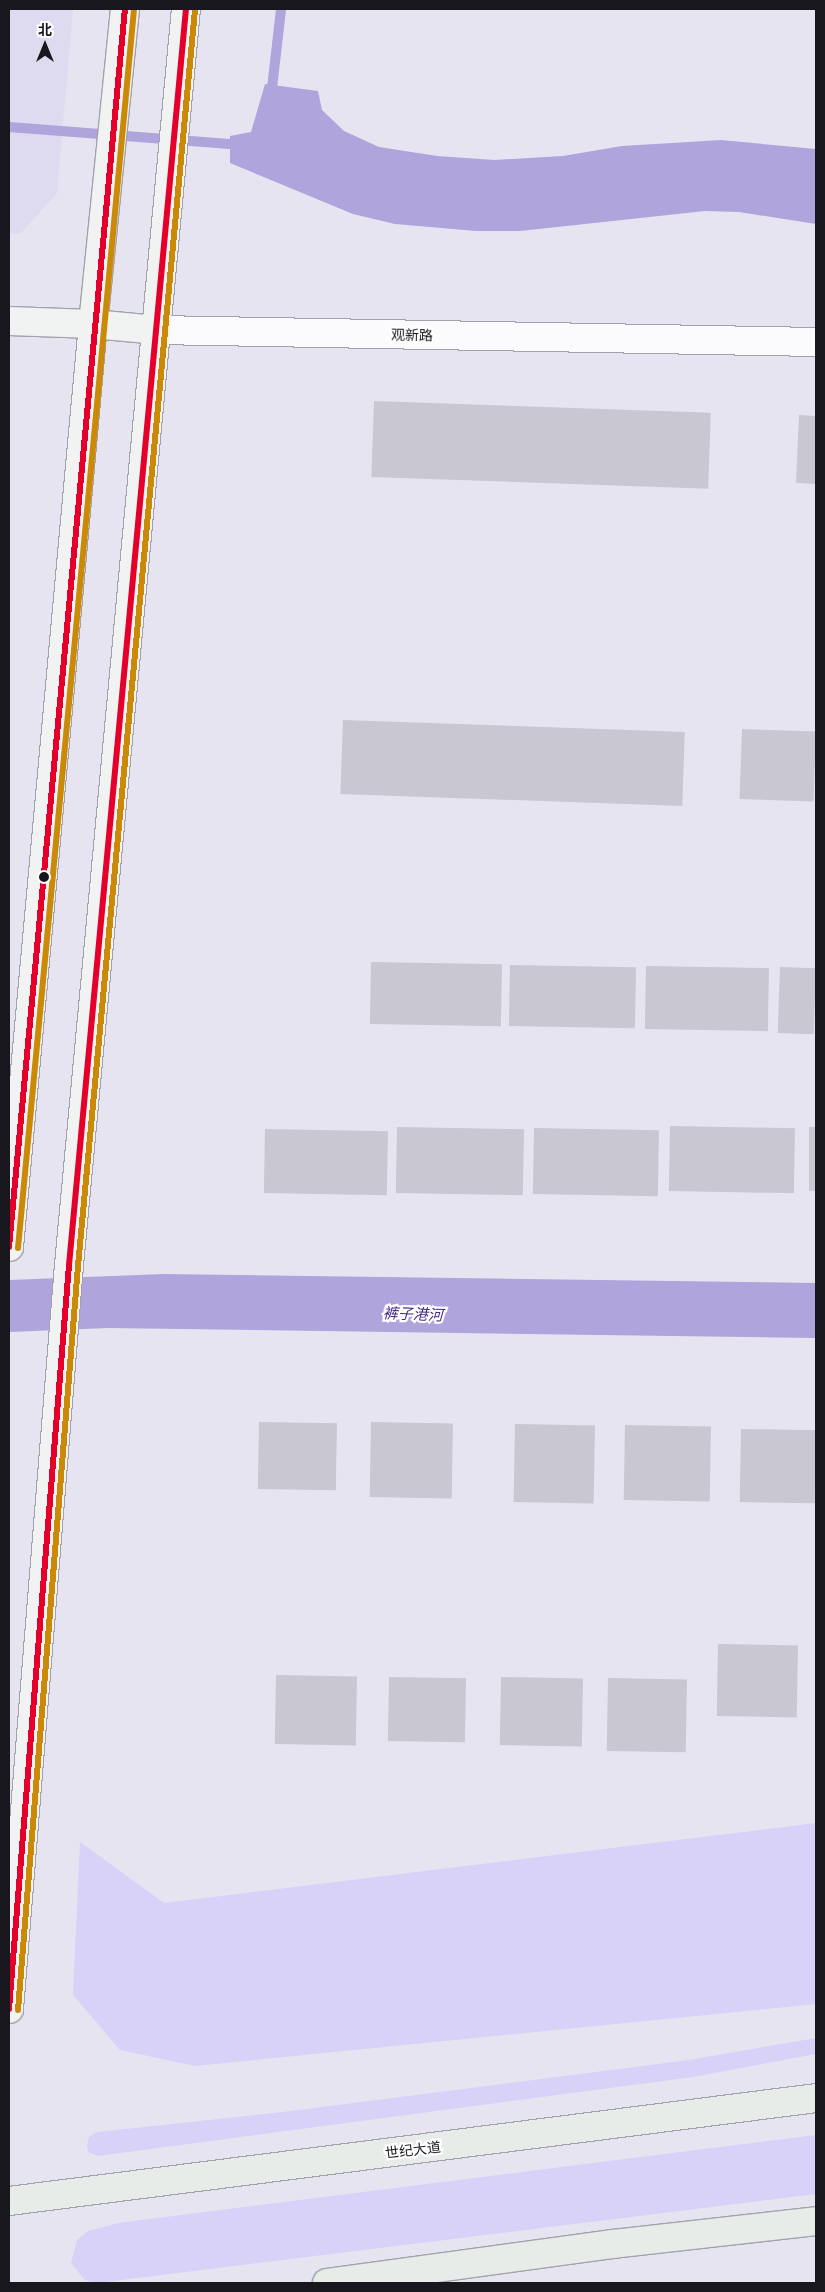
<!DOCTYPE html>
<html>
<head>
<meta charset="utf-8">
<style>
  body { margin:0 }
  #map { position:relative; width:825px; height:2292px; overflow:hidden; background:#e6e4f1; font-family:Helvetica,"Noto Sans SC",sans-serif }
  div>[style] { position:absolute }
  .built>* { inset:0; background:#dedaf0 }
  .green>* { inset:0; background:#d8d1f8 }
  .water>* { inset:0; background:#afa4db }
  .stream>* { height:10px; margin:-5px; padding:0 5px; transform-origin:5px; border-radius:5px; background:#afa4db }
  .building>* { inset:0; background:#c9c7d1; transform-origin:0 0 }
  .roads { filter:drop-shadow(1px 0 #a3a2ac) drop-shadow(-1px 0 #a3a2ac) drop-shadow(0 1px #a3a2ac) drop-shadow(0 -1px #a3a2ac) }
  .street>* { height:28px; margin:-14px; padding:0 14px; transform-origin:14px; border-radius:14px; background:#fbfbfd }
  .secondary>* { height:28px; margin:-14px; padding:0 14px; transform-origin:14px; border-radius:14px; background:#f1f3f3 }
  .primary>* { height:28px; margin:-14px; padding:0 14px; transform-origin:14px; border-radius:14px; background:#e7ece8 }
  .bus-1>* { height:6px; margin:-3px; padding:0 3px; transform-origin:3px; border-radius:3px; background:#e4002b }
  .bus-2>* { height:6px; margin:-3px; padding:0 3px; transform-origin:3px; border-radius:3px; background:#ca8906 }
  .dots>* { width:14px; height:14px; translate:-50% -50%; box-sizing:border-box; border:2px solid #fff; border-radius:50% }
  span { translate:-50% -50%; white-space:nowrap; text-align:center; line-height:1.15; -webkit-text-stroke:4.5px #fff; paint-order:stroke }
  .street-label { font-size:14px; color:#18171e }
  .water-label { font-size:15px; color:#44277f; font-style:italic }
  .frame { position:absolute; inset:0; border:10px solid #18171e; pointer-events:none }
  .north { position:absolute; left:20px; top:20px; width:50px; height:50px; -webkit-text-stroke:4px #fff; paint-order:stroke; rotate:0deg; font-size:14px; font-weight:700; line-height:20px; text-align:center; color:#18171e }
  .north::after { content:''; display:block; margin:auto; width:18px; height:22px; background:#18171e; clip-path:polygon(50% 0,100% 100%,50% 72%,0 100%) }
</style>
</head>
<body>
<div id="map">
  <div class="built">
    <div style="clip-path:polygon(9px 9px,73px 9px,57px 193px,20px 234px,9px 234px)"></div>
  </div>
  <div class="green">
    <div style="clip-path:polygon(816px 1823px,816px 2004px,195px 2066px,120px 2050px,73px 1995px,80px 1842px,164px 1903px)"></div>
    <div style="clip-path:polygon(816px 2038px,816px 2054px,693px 2077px,98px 2156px,88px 2152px,87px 2145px,89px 2137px,97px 2132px,283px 2112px,689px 2060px)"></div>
    <div style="clip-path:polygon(816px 2135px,816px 2194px,97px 2283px,85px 2280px,71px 2263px,77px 2240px,88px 2231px,118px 2223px)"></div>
  </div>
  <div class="water">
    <div style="clip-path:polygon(265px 84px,318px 91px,322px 110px,344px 131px,379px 147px,437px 156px,495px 160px,563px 156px,622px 146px,721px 140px,816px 149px,816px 224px,739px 212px,705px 211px,520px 231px,476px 231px,395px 224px,353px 214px,230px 163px,230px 136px,251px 132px)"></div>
    <div style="clip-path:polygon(164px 1274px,816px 1283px,816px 1338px,108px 1328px,9px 1332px,9px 1280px)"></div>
  </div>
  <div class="stream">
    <div style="left:271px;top:97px;width:89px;rotate:-83.5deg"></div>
    <div style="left:9px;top:127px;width:234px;rotate:4.4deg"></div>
  </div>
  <div class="building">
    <div style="left:374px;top:401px;width:337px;height:76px;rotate:2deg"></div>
    <div style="clip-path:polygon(799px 415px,816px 416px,816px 484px,796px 483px)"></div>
    <div style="left:343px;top:720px;width:342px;height:74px;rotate:2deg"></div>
    <div style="left:742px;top:729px;width:74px;height:70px;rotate:2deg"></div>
    <div style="left:371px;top:962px;width:131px;height:62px;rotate:1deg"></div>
    <div style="left:510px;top:965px;width:126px;height:61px;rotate:1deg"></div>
    <div style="left:646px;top:966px;width:123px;height:63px;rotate:1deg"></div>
    <div style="left:780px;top:967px;width:36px;height:66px;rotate:2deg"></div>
    <div style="left:670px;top:1126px;width:125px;height:65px;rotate:1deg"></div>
    <div style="left:397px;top:1127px;width:127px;height:66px;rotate:1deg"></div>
    <div style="left:809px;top:1127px;width:7px;height:64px"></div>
    <div style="left:534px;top:1128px;width:125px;height:66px;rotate:1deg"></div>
    <div style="left:265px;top:1129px;width:123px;height:64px;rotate:1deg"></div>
    <div style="left:259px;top:1422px;width:78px;height:67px;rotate:1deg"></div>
    <div style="left:371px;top:1422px;width:82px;height:75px;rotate:1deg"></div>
    <div style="left:515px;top:1424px;width:80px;height:78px;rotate:1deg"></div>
    <div style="left:625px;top:1425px;width:86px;height:75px;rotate:1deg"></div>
    <div style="left:741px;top:1429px;width:75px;height:73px;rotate:1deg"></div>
    <div style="left:718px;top:1644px;width:80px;height:72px;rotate:1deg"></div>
    <div style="left:276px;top:1675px;width:81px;height:69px;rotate:1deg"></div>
    <div style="left:389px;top:1677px;width:77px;height:64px;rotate:1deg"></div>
    <div style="left:501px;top:1677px;width:82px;height:68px;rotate:1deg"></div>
    <div style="left:608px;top:1678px;width:79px;height:73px;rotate:1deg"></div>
  </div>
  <div class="roads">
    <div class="street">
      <div style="left:156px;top:330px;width:660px;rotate:1.04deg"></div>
    </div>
    <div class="secondary">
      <div style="left:9px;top:321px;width:84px;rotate:2deg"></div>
      <div style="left:93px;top:324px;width:63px;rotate:5.4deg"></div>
      <div style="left:9px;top:1247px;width:927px;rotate:-84.8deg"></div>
      <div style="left:93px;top:324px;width:317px;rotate:-84.2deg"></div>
      <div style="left:9px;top:2009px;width:746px;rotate:-85.39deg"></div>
      <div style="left:69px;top:1265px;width:1261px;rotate:-84.68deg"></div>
    </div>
    <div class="primary">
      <div style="left:9px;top:2201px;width:814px;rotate:-7.27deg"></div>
      <div style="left:327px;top:2283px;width:288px;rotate:-7.8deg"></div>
      <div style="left:612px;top:2244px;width:205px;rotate:-6.4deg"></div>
    </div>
  </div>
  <div class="bus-1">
    <div style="left:9px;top:1247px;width:1243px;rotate:-84.65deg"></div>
    <div style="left:9px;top:2009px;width:746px;rotate:-85.39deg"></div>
    <div style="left:69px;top:1265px;width:1261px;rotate:-84.68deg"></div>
  </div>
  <div class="bus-2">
    <div style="left:18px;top:1248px;width:1243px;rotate:-84.65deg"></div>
    <div style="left:18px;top:2010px;width:746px;rotate:-85.39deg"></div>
    <div style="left:78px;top:1266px;width:1261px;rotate:-84.68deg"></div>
  </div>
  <div class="dots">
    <div style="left:44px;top:877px;background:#18171e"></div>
  </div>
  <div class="street-label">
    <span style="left:412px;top:335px;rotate:1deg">观新路</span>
    <span style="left:413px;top:2150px;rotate:-7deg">世纪大道</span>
  </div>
  <div class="water-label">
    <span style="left:413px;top:1314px;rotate:2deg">裤子港河</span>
  </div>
  <div class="frame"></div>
  <div class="north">北</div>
</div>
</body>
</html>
